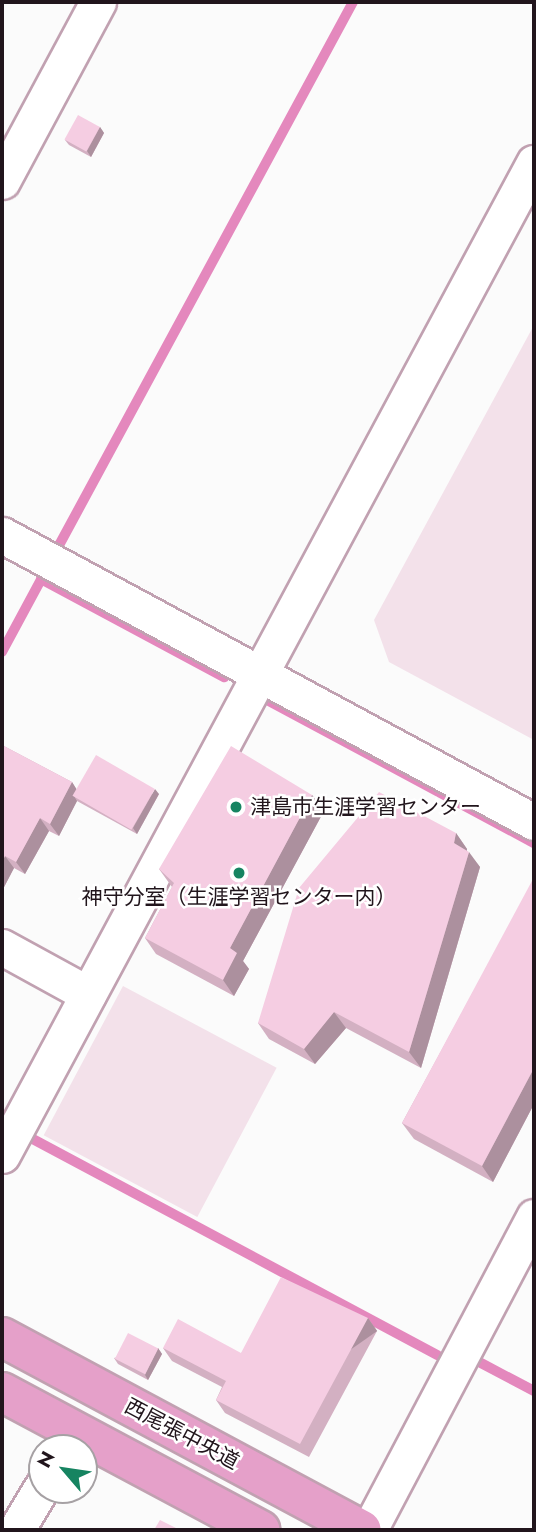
<!DOCTYPE html>
<html>
<head>
<meta charset="utf-8">
<style>
  body { margin:0 }
  #map { position:relative; width:536px; height:1532px; overflow:hidden; background:#fbfbfb; font-family:Jost,"Noto Sans JP",sans-serif }
  div>[style] { position:absolute }
  .green>* { inset:0; background:#f3e1ea; transform-origin:0 0 }
  .stream>* { height:10px; margin:-5px; padding:0 5px; transform-origin:5px; border-radius:5px; background:#e488bd }
  .roads { filter:drop-shadow(2px 0 #c1a1b1) drop-shadow(-2px 0 #c1a1b1) drop-shadow(0 2px #c1a1b1) drop-shadow(0 -2px #c1a1b1) }
  .minor>* { height:35px; margin:-17.5px; padding:0 17.5px; transform-origin:17.5px; border-radius:17.5px; background:#fff }
  .major>* { height:38px; margin:-19px; padding:0 19px; transform-origin:19px; border-radius:19px; background:#e5a0c9 }
  .wall>* { inset:0; background:#d3b0c2 }
  .shaded-wall>* { inset:0; background:#ac909e; transform-origin:0 0 }
  .building>* { inset:0; background:#f5cde2; transform-origin:0 0 }
  .dots>* { width:19px; height:19px; translate:-50% -50%; box-sizing:border-box; border:4px solid #fff; border-radius:50% }
  span { translate:-50% -50%; white-space:nowrap; text-align:center; line-height:1.15; -webkit-text-stroke:5px #fff; paint-order:stroke }
  .poi-label { font-size:21px; color:#21151c }
  .left { translate:0 -50%; text-align:left }
  .street-label { font-size:21px; color:#21151c }
  .frame { position:absolute; inset:0; border:4px solid #21151c; pointer-events:none }
  .north { position:absolute; left:28px; top:1434px; width:70px; height:70px; box-sizing:border-box; background:#fff; border:2px solid #a6a1a4; border-radius:50%; rotate:299deg; font-size:19px; font-weight:700; line-height:28px; text-align:center; color:#21151c }
  .north::after { content:''; display:block; margin:auto; width:24px; height:32px; background:#168461; clip-path:polygon(50% 0,100% 100%,50% 72%,0 100%) }
</style>
</head>
<body>
<div id="map">
  <div class="green">
    <div style="clip-path:polygon(534px 325px,534px 740px,389px 662px,374px 620px)"></div>
    <div style="left:123px;top:986px;width:174px;height:169px;rotate:28deg"></div>
  </div>
  <div class="stream">
    <div style="left:57px;top:549px;width:622px;rotate:-61.58deg"></div>
    <div style="left:41px;top:579px;width:208px;rotate:28.2deg"></div>
    <div style="left:2px;top:652px;width:89px;rotate:-61.7deg"></div>
    <div style="left:269px;top:701px;width:301px;rotate:28.2deg"></div>
    <div style="left:29px;top:1137px;width:463px;rotate:28.1deg"></div>
    <div style="left:481px;top:1363px;width:60px;rotate:27.8deg"></div>
  </div>
  <div class="roads">
    <div class="minor">
      <div style="left:2px;top:181px;width:203px;rotate:-61.8deg"></div>
      <div style="left:2px;top:535px;width:604px;rotate:28.35deg"></div>
      <div style="left:2px;top:947px;width:98px;rotate:28.7deg"></div>
      <div style="left:2px;top:1155px;width:1126px;rotate:-61.8deg"></div>
      <div style="left:16px;top:1530px;width:50px;rotate:-58.8deg"></div>
      <div style="left:369px;top:1530px;width:354px;rotate:-62.2deg"></div>
    </div>
    <div class="major">
      <div style="left:2px;top:1337px;width:408px;rotate:28.2deg"></div>
      <div style="left:2px;top:1392px;width:293px;rotate:28.1deg"></div>
    </div>
  </div>
  <div class="wall">
    <div style="clip-path:polygon(100px 127px,104px 133px,91px 157px,69px 145px,65px 140px)"></div>
    <div style="clip-path:polygon(2px 745px,72px 782px,77px 790px,159px 794px,137px 834px,77px 801px,59px 836px,49px 831px,25px 874px,14px 868px,2px 891px)"></div>
    <div style="clip-path:polygon(312px 795px,324px 811px,243px 961px,249px 969px,234px 996px,156px 954px,145px 938px,172px 887px,159px 869px)"></div>
    <div style="clip-path:polygon(456px 833px,467px 849px,467px 851px,480px 867px,421px 1068px,346px 1028px,315px 1064px,269px 1039px,258px 1023px)"></div>
    <div style="clip-path:polygon(534px 880px,534px 1104px,493px 1182px,414px 1139px,402px 1123px)"></div>
    <div style="clip-path:polygon(368px 1318px,377px 1331px,309px 1457px,225px 1413px,216px 1400px,222px 1387px,172px 1361px,163px 1348px,241px 1353px)"></div>
    <div style="clip-path:polygon(158px 1348px,162px 1354px,148px 1380px,118px 1364px,114px 1358px)"></div>
  </div>
  <div class="shaded-wall">
    <div style="clip-path:polygon(100px 127px,104px 133px,91px 157px,87px 151px)"></div>
    <div style="clip-path:polygon(72px 782px,80px 795px,74px 796px,77px 801px,59px 836px,50px 824px)"></div>
    <div style="clip-path:polygon(155px 789px,159px 794px,137px 834px,133px 828px)"></div>
    <div style="clip-path:polygon(312px 795px,324px 811px,243px 961px,249px 969px,234px 996px,223px 980px,230px 948px)"></div>
    <div style="clip-path:polygon(40px 818px,49px 831px,25px 874px,16px 862px)"></div>
    <div style="clip-path:polygon(456px 833px,467px 849px,465px 859px,454px 843px)"></div>
    <div style="clip-path:polygon(469px 852px,480px 867px,421px 1068px,409px 1052px)"></div>
    <div style="clip-path:polygon(5px 856px,14px 868px,2px 891px,2px 862px)"></div>
    <div style="clip-path:polygon(334px 1012px,346px 1028px,315px 1064px,304px 1049px)"></div>
    <div style="clip-path:polygon(534px 1068px,534px 1104px,493px 1182px,482px 1166px)"></div>
    <div style="left:368px;top:1318px;width:16px;height:143px;rotate:55deg"></div>
    <div style="clip-path:polygon(158px 1348px,162px 1354px,148px 1380px,145px 1375px)"></div>
  </div>
  <div class="building">
    <div style="left:78px;top:115px;width:25px;height:28px;rotate:29deg"></div>
    <div style="clip-path:polygon(2px 745px,72px 782px,50px 824px,40px 818px,16px 862px,5px 856px,2px 862px)"></div>
    <div style="clip-path:polygon(231px 746px,312px 795px,230px 948px,237px 953px,223px 980px,145px 938px,174px 883px,159px 869px)"></div>
    <div style="left:96px;top:755px;width:68px;height:47px;rotate:30deg"></div>
    <div style="clip-path:polygon(379px 792px,456px 833px,454px 843px,469px 852px,409px 1052px,334px 1012px,304px 1049px,258px 1023px,299px 888px)"></div>
    <div style="clip-path:polygon(533px 879px,534px 1068px,482px 1166px,402px 1123px)"></div>
    <div style="clip-path:polygon(281px 1277px,368px 1318px,300px 1444px,216px 1400px,226px 1381px,163px 1348px,178px 1319px,241px 1353px)"></div>
    <div style="left:128px;top:1333px;width:34px;height:29px;rotate:27deg"></div>
    <div style="clip-path:polygon(160px 1520px,180px 1530px,154px 1530px)"></div>
  </div>
  <div class="dots">
    <div style="left:236px;top:807px;background:#168461"></div>
    <div style="left:239px;top:873px;background:#168461"></div>
  </div>
  <div class="poi-label">
    <span class="left" style="left:250px;top:807px">津島市生涯学習センター</span>
    <span style="left:239px;top:897px">神守分室（生涯学習センター内）</span>
  </div>
  <div class="street-label">
    <span style="left:182px;top:1434px;rotate:28deg">西尾張中央道</span>
  </div>
  <div class="frame"></div>
  <div class="north">N</div>
</div>
</body>
</html>
